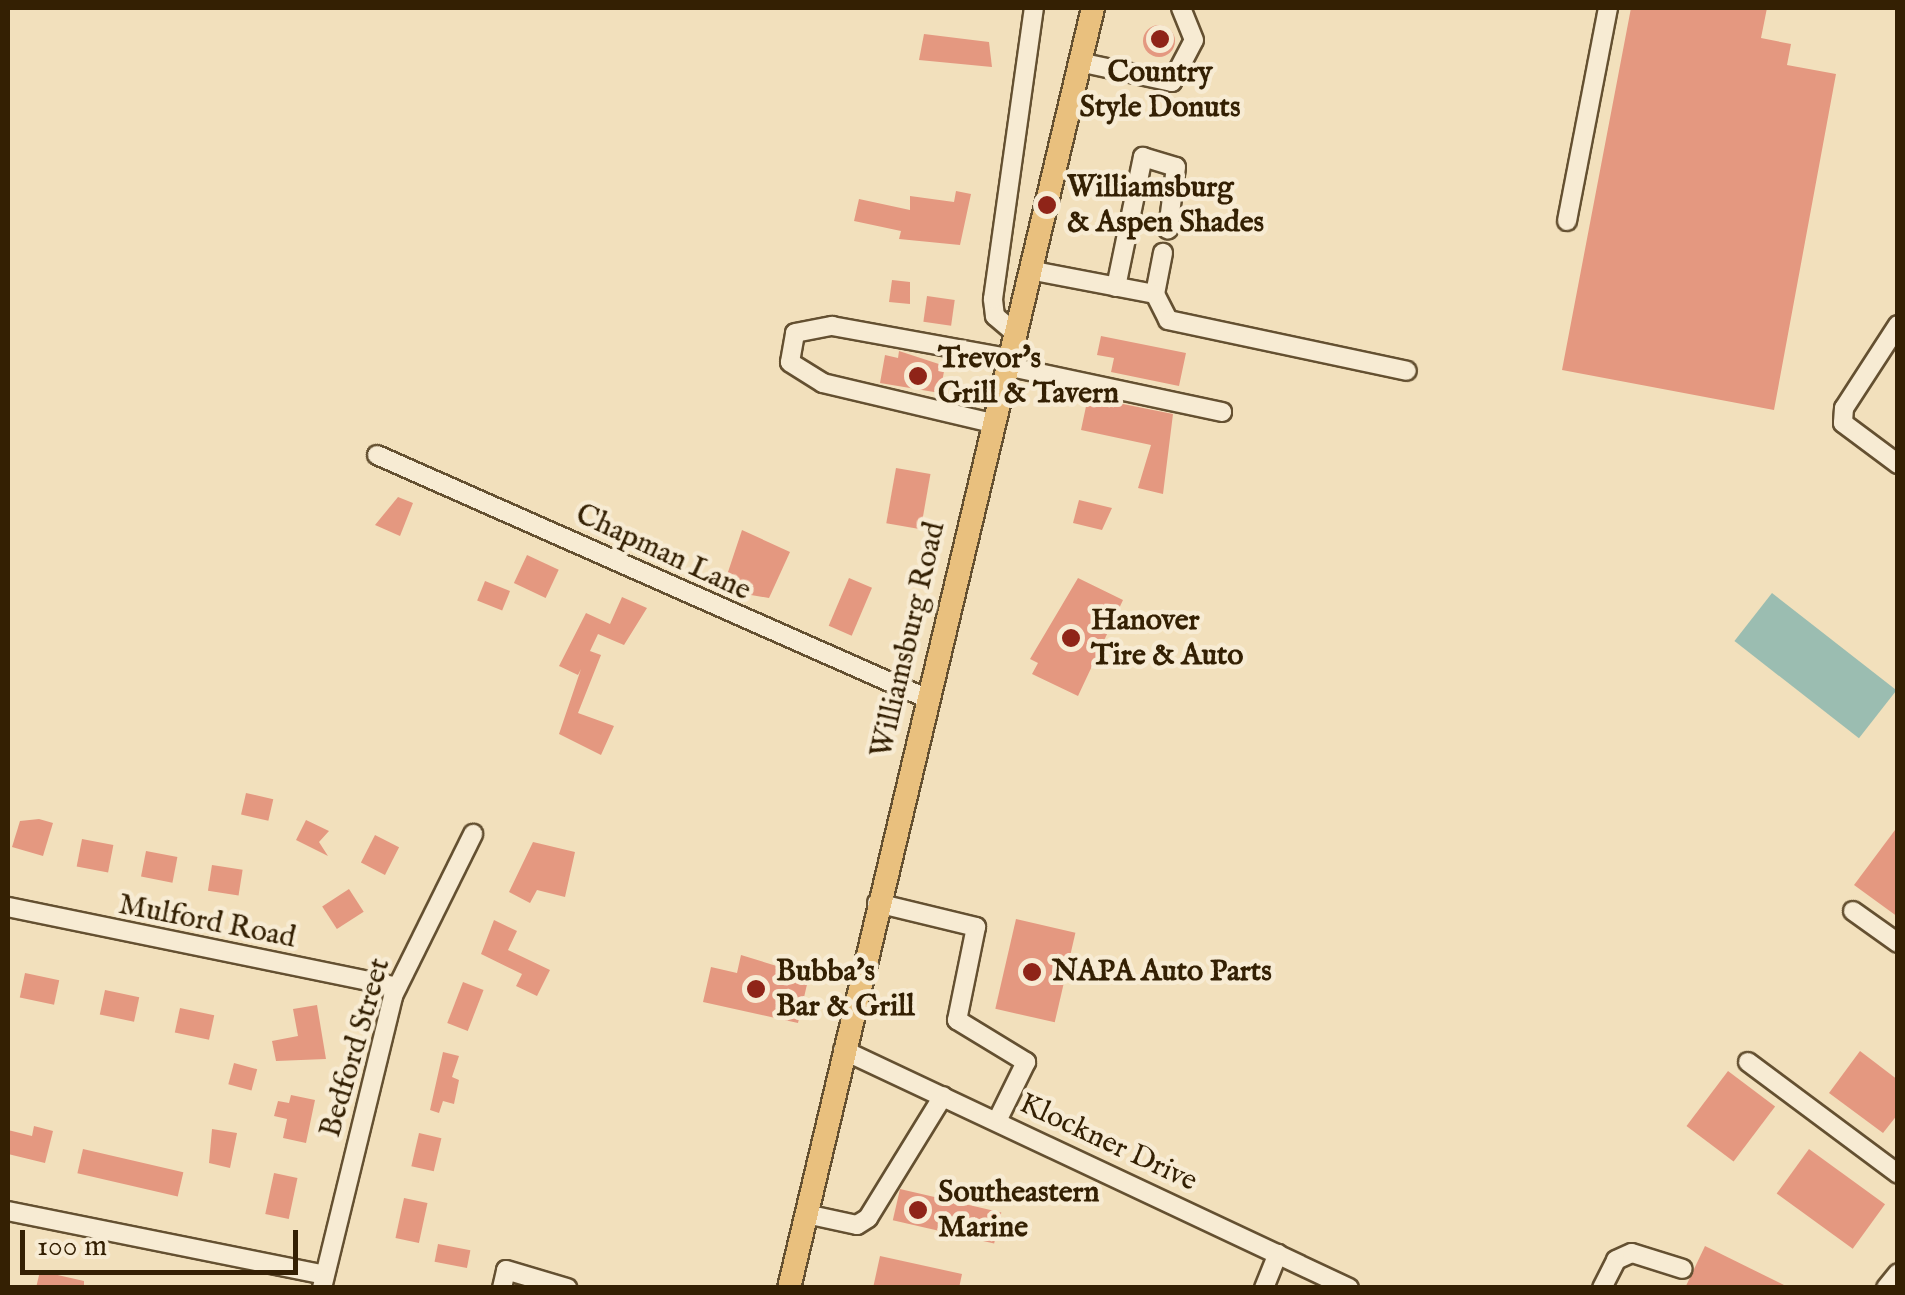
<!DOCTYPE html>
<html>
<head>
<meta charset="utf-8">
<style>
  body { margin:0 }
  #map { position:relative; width:1905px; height:1295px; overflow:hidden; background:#f2e0bc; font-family:"IM FELL English",serif }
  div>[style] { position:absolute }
  .water>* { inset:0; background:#9bbdb1; transform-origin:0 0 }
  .building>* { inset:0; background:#e49880; transform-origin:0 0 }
  .round { border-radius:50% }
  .roads { filter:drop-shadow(2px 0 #645031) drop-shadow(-2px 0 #645031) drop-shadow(0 2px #645031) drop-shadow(0 -2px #645031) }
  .minor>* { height:18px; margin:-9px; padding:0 9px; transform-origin:9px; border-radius:9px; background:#f7ebd3 }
  .major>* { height:22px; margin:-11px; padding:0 11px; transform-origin:11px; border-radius:11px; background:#e9c07e }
  .dots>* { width:28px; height:28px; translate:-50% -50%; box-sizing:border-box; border:5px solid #f7ebd3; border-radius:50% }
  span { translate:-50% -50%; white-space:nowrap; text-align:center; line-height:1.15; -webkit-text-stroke:9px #f7ebd3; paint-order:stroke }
  .poi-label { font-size:30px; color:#342003; font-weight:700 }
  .left { translate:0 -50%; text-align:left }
  .street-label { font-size:30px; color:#342003 }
  .frame { position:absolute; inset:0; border:10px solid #342003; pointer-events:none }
  .scale { position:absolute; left:20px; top:1230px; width:278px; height:45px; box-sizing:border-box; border:5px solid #342003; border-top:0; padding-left:12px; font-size:30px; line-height:35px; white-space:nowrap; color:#342003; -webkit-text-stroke:8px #f7ebd3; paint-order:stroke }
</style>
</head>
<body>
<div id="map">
  <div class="water">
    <div style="left:1772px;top:593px;width:158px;height:61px;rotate:38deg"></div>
  </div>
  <div class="building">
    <div style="clip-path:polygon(1631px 8px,1767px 8px,1761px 38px,1791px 44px,1787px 65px,1836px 74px,1774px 410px,1562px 370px)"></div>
    <div class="round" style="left:1143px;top:25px;width:32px;height:32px"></div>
    <div style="clip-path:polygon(924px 34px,989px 42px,992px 67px,919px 60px)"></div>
    <div style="clip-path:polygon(956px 191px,971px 194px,960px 245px,899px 239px,901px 231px,854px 221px,859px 199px,910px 210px,910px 196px,954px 202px)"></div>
    <div style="clip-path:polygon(892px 280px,910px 282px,910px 304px,889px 302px)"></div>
    <div style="left:927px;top:296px;width:28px;height:26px;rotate:8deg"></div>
    <div style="clip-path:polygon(1101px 336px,1186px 353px,1179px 386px,1111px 372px,1114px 358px,1097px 355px)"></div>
    <div style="clip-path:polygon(899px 351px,945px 366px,940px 393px,880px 383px,885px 355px,898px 358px)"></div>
    <div style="clip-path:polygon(1088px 397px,1173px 414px,1163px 494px,1138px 488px,1151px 445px,1081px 430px)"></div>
    <div style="left:896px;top:468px;width:35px;height:56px;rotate:10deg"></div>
    <div style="clip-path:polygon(398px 497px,413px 503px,400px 536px,375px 525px)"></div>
    <div style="clip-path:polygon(1079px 500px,1112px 508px,1102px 530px,1073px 523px)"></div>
    <div style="clip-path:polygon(742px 530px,790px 552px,769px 598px,722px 590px)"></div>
    <div style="left:527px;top:555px;width:35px;height:31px;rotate:25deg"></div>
    <div style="left:849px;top:578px;width:25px;height:52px;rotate:23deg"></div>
    <div style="clip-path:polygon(1078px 578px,1123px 600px,1078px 696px,1032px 674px,1038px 663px,1030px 659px)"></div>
    <div style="left:485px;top:581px;width:27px;height:21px;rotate:22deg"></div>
    <div style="clip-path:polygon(622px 597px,647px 608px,624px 645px,598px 634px,590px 651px,601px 655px,578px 713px,614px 726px,601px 755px,559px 734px,581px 669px,578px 675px,559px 666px,586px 613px,610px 624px)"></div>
    <div style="left:246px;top:793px;width:28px;height:22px;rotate:13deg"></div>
    <div style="clip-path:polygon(39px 819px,53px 823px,43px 856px,12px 847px,20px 821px)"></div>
    <div style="clip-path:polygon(306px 820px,329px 831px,319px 842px,328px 856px,296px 840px)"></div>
    <div style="clip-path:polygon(1898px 826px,1898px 917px,1854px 885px)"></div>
    <div style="left:375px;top:835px;width:27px;height:31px;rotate:27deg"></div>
    <div style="left:82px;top:839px;width:32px;height:28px;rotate:11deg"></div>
    <div style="clip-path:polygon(533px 842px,575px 852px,565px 897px,537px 890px,530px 903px,509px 892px)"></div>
    <div style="left:146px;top:851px;width:32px;height:26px;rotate:11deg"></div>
    <div style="left:212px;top:865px;width:31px;height:26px;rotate:9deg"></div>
    <div style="left:349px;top:889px;width:27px;height:32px;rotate:57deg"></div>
    <div style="left:1016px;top:919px;width:61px;height:92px;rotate:13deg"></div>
    <div style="clip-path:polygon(494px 920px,517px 931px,508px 950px,550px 970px,537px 996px,516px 986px,522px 974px,481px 954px)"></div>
    <div style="clip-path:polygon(741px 955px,809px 976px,798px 1023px,703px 1002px,711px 967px,737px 973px)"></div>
    <div style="left:25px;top:973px;width:35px;height:25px;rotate:12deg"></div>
    <div style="left:463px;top:982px;width:22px;height:44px;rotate:21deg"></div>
    <div style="left:105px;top:990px;width:35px;height:25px;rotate:12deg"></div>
    <div style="clip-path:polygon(317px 1005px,326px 1059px,276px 1061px,272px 1041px,298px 1036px,293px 1009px)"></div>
    <div style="left:180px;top:1008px;width:35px;height:25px;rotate:12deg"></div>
    <div style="clip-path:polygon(1860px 1051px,1898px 1080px,1898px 1114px,1883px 1133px,1829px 1093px)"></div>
    <div style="clip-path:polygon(443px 1052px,459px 1056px,452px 1077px,459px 1080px,454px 1104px,443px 1101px,439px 1113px,430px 1110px)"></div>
    <div style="left:234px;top:1063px;width:24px;height:22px;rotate:15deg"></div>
    <div style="left:1728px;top:1071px;width:59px;height:69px;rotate:37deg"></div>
    <div style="clip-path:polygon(291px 1095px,315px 1100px,306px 1143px,283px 1138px,287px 1119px,274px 1116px,278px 1101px,289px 1103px)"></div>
    <div style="clip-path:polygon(34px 1126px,53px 1131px,45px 1163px,8px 1154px,8px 1130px,32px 1136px)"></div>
    <div style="clip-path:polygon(212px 1129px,237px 1133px,230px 1168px,209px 1163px)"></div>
    <div style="left:419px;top:1133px;width:23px;height:34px;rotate:13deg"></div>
    <div style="left:83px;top:1149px;width:103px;height:25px;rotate:13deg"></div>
    <div style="left:1809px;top:1149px;width:94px;height:55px;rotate:36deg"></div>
    <div style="left:274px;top:1173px;width:24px;height:42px;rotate:12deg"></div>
    <div style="left:900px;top:1189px;width:104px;height:32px;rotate:13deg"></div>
    <div style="left:404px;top:1198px;width:24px;height:41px;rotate:12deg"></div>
    <div style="left:438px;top:1244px;width:33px;height:18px;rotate:11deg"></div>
    <div style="clip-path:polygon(1705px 1246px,1790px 1288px,1685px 1288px)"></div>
    <div style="clip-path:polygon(880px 1256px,962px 1274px,959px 1288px,873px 1288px)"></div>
    <div style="clip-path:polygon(40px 1271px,84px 1281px,84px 1288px,36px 1288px)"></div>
  </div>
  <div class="roads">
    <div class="minor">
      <div style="left:1079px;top:62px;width:95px;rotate:12.1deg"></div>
      <div style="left:1172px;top:82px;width:47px;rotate:-62.4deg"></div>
      <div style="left:1194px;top:40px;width:35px;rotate:-112deg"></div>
      <div style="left:1567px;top:221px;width:217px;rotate:-79.1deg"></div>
      <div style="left:1029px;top:270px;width:128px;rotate:10.8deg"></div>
      <div style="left:1155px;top:294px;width:42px;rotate:-79deg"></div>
      <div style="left:1116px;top:287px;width:133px;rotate:-78.3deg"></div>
      <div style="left:1143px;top:157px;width:34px;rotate:17deg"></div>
      <div style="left:1176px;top:167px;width:63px;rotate:97.4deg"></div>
      <div style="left:1155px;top:294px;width:29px;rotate:63deg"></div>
      <div style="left:1168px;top:320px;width:244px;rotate:12deg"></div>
      <div style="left:1898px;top:325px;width:99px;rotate:123deg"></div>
      <div style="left:1844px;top:408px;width:15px;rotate:94deg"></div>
      <div style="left:1843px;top:423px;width:69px;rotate:36.7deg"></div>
      <div style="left:1014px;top:332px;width:25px;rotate:-140deg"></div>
      <div style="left:995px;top:316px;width:17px;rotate:-97deg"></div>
      <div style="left:993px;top:299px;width:294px;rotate:-82deg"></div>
      <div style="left:1006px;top:366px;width:221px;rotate:12deg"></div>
      <div style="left:992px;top:423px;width:174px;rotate:-166.7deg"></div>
      <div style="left:823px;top:383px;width:39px;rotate:-148deg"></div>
      <div style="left:790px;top:362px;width:29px;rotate:-80deg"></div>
      <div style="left:795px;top:333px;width:38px;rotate:-11deg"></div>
      <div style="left:832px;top:326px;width:179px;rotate:10.3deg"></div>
      <div style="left:377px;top:455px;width:600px;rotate:23.88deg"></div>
      <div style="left:877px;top:903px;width:102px;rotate:13.6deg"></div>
      <div style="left:976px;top:927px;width:95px;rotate:101.5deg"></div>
      <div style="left:957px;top:1020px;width:81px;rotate:31.3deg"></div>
      <div style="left:1026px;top:1062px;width:66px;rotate:116.2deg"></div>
      <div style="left:8px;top:907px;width:397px;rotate:11.6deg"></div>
      <div style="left:1853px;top:911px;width:55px;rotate:35.4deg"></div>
      <div style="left:843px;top:1050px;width:559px;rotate:25.19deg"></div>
      <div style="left:1748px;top:1062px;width:187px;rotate:36.7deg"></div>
      <div style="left:8px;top:1211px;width:323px;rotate:11.4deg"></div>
      <div style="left:806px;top:1214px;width:52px;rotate:12.2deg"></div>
      <div style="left:857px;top:1225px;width:13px;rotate:-32deg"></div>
      <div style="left:868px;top:1218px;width:143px;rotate:-58.4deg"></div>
      <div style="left:322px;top:1288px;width:301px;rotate:-76.3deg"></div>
      <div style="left:393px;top:996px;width:181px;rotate:-63.7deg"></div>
      <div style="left:502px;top:1288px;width:18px;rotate:-77deg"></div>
      <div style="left:506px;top:1270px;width:64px;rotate:16.4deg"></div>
      <div style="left:1264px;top:1288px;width:37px;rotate:-68deg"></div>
      <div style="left:1602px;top:1288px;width:31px;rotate:-63deg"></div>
      <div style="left:1616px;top:1260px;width:17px;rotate:-24deg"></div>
      <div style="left:1632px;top:1253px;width:53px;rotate:17.4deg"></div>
      <div style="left:1886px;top:1288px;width:19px;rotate:-51deg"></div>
    </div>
    <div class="major">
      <div style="left:789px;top:1288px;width:1316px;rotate:-76.64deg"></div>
    </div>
  </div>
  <div class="dots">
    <div style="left:1160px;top:39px;background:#8f2418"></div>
    <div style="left:1047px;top:205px;background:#8f2418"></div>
    <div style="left:918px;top:376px;background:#8f2418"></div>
    <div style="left:1071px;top:638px;background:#8f2418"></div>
    <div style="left:1032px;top:972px;background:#8f2418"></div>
    <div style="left:756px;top:989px;background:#8f2418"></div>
    <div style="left:918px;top:1210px;background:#8f2418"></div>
  </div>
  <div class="poi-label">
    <span style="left:1160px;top:90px">Country<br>Style Donuts</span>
    <span class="left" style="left:1067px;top:205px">Williamsburg<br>&amp; Aspen Shades</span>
    <span class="left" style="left:938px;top:376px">Trevor's<br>Grill &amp; Tavern</span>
    <span class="left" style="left:1091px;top:638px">Hanover<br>Tire &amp; Auto</span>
    <span class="left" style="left:776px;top:989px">Bubba's<br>Bar &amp; Grill</span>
    <span class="left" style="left:1052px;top:972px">NAPA Auto Parts</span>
    <span class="left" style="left:938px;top:1210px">Southeastern<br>Marine</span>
  </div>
  <div class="street-label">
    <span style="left:663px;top:553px;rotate:25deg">Chapman Lane</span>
    <span style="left:909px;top:640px;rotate:-77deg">Williamsburg Road</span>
    <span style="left:207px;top:922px;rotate:11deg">Mulford Road</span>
    <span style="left:356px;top:1048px;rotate:-74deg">Bedford Street</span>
    <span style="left:1108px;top:1143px;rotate:25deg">Klockner Drive</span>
  </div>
  <div class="frame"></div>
  <div class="scale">100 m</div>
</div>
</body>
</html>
